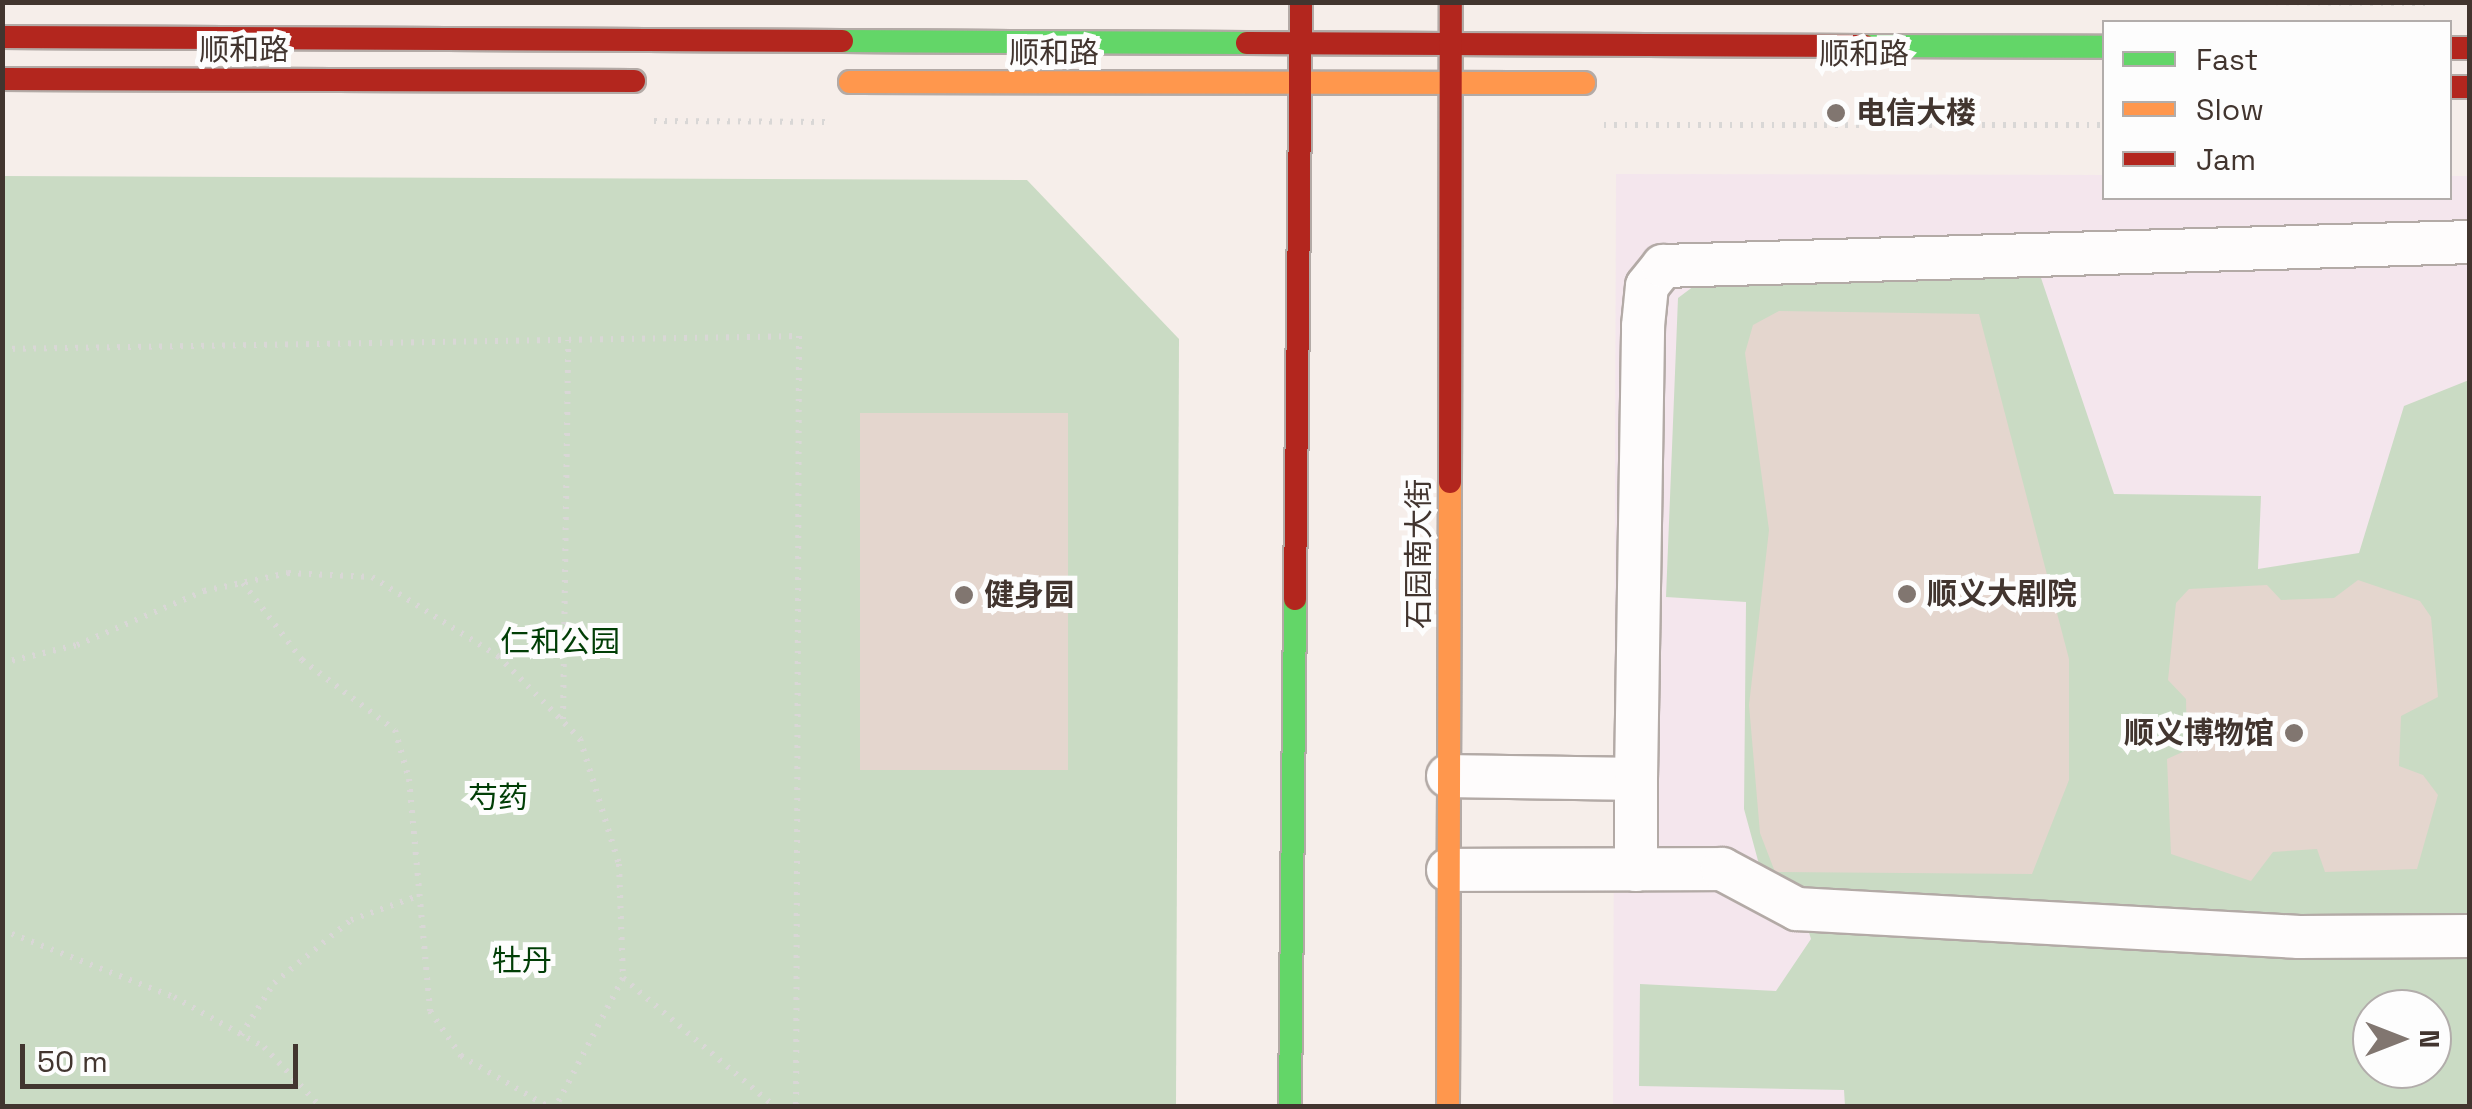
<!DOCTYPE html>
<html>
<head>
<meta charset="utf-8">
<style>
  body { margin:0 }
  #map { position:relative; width:2472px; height:1109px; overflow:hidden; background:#f6eeea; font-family:"Space Grotesk","Noto Sans SC",sans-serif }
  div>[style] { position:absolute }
  .commercial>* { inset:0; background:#f4e6ed }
  .green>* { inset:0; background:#cadbc4 }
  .building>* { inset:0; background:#e4d6ce; transform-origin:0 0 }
  .path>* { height:6px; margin-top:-3px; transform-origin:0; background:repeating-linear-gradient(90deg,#d9d7d6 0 2.5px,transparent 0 10.5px) }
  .roads { filter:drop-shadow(2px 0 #b3aaa6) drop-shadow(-2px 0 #b3aaa6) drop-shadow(0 2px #b3aaa6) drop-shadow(0 -2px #b3aaa6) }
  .street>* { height:42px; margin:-21px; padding:0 21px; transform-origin:21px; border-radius:21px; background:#fefcfc }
  .fast>* { height:22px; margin:-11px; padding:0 11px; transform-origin:11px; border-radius:11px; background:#63d668 }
  .slow>* { height:22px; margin:-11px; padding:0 11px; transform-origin:11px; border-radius:11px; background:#ff974d }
  .jam>* { height:22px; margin:-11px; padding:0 11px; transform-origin:11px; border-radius:11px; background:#b3261e }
  .dots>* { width:28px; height:28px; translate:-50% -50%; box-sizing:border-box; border:5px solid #fdfdfd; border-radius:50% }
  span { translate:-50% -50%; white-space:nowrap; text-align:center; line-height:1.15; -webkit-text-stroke:10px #fdfdfd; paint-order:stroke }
  .street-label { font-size:30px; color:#42352f }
  .poi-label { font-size:30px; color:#42352f; font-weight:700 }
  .left { translate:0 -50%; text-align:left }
  .right { translate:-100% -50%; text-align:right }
  .park-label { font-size:30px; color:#013e06 }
  .frame { position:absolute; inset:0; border:5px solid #42352f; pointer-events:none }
  .legend { position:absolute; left:2102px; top:20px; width:350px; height:180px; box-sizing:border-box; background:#fdfdfd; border:2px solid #b2adab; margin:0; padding:12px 18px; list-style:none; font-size:30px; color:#42352f }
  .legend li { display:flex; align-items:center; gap:20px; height:50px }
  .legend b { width:50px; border:2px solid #b2adab }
  .north { position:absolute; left:2352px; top:989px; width:100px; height:100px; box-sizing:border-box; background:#fdfdfd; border:2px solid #b2adab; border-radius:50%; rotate:90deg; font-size:28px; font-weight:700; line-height:40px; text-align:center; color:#42352f }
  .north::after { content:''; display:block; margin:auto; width:35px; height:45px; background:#817670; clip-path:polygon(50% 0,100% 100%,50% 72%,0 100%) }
  .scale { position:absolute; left:20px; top:1044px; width:278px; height:45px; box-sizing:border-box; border:5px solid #42352f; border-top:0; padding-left:12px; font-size:30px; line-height:35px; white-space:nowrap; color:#42352f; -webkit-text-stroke:8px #fdfdfd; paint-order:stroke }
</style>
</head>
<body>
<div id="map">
  <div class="commercial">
    <div style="clip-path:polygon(evenodd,1616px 174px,2104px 175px,2104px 198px,2450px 198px,2450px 176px,2469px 176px,2469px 1106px,1613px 1106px,1616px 174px,2372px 1009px,2432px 1009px,2432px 1069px,2372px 1069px,2372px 1009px)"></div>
  </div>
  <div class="green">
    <div style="clip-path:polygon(3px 176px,1027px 180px,1179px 339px,1176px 1106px,3px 1106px)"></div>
    <div style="clip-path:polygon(evenodd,2040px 275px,2114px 494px,2261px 496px,2258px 569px,2359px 553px,2404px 406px,2469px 380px,2469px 1106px,1845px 1106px,1844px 1090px,1639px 1086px,1640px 984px,1776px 991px,1811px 939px,1796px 890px,1760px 868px,1744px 809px,1746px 602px,1666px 597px,1678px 298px,1698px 283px,2040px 275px,2372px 1009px,2432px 1009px,2432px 1069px,2372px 1069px,2372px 1009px)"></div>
  </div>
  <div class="building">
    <div style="clip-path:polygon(1779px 311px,1979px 314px,2069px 659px,2069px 780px,2032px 874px,1775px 872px,1760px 833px,1749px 705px,1769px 530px,1745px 353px,1753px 325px)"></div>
    <div style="left:1068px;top:413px;width:357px;height:208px;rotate:90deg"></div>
    <div style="clip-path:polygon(2358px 580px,2420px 601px,2431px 617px,2438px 697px,2401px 716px,2399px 766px,2423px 775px,2438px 795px,2417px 869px,2325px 872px,2317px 849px,2273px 852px,2251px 881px,2171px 854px,2167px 759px,2187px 750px,2186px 699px,2168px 680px,2176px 603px,2189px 589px,2267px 585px,2281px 600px,2334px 598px)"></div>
  </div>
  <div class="path">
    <div style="left:2255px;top:2px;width:178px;rotate:0.3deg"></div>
    <div style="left:654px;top:121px;width:172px;rotate:0.3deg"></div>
    <div style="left:1604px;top:125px;width:500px"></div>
    <div style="left:2px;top:349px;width:797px;rotate:-0.93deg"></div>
    <div style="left:799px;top:336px;width:770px;rotate:90.22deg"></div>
    <div style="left:243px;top:583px;width:97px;rotate:52.5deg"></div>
    <div style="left:302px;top:660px;width:116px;rotate:37deg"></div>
    <div style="left:395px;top:730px;width:51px;rotate:74.1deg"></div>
    <div style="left:409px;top:779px;width:233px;rotate:84.8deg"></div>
    <div style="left:430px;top:1011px;width:55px;rotate:55.4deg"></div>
    <div style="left:461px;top:1056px;width:99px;rotate:30.2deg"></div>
    <div style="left:2px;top:663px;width:77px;rotate:-13.5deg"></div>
    <div style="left:77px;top:645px;width:138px;rotate:-23deg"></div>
    <div style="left:204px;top:591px;width:86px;rotate:-12.1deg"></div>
    <div style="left:288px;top:573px;width:84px;rotate:2.7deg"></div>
    <div style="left:372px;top:577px;width:149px;rotate:32.1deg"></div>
    <div style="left:498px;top:656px;width:117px;rotate:45.3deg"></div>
    <div style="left:580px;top:739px;width:131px;rotate:72.7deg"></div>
    <div style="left:619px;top:864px;width:114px;rotate:88deg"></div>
    <div style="left:623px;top:978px;width:144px;rotate:117.6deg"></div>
    <div style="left:563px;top:719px;width:379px;rotate:-89.2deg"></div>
    <div style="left:2px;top:930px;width:185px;rotate:21.3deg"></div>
    <div style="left:174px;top:997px;width:103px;rotate:29.1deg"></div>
    <div style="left:264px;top:1047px;width:81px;rotate:46.5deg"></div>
    <div style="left:623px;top:978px;width:198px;rotate:40.3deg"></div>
    <div style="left:241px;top:1035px;width:62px;rotate:-57.6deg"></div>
    <div style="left:274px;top:983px;width:99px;rotate:-39.3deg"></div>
    <div style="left:351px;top:920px;width:68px;rotate:-19.8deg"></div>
  </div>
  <div class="roads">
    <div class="street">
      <div style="left:1448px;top:776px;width:188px;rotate:0.9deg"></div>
      <div style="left:1636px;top:779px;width:453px;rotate:-89.1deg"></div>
      <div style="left:1643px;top:326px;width:40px;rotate:-84.3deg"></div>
      <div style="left:1647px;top:286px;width:26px;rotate:-51deg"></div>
      <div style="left:1663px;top:266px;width:807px;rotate:-1.7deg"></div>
      <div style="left:1636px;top:779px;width:91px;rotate:90deg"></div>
      <div style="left:1448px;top:870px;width:274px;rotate:-0.2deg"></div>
      <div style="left:1722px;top:869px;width:85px;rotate:28.1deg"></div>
      <div style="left:1797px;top:909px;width:503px;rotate:3.19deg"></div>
      <div style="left:2299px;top:937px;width:171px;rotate:-0.3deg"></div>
    </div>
    <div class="fast">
      <div style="left:842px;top:41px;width:405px;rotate:0.3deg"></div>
      <div style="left:1865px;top:46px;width:239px;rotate:0.2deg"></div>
      <div style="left:1290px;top:1106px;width:507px;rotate:-89.43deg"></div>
    </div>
    <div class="slow">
      <div style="left:850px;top:82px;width:734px;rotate:0.08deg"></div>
      <div style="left:1448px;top:1106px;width:624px;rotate:-89.82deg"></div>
    </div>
    <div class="jam">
      <div style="left:2px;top:37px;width:840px;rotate:0.27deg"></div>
      <div style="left:1247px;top:43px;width:618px;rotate:0.28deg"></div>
      <div style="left:2450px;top:48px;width:20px"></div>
      <div style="left:2px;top:79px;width:632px;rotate:0.18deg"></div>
      <div style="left:2450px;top:87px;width:20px"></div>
      <div style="left:1450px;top:482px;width:480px;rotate:-89.9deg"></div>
      <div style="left:1295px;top:599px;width:597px;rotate:-89.42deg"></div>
    </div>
  </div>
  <div class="dots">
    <div style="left:1836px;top:113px;background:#817670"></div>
    <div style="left:1907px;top:594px;background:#817670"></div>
    <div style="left:964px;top:595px;background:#817670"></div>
    <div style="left:2294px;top:733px;background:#817670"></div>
  </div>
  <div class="street-label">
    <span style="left:244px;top:50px">顺和路</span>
    <span style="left:1054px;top:53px">顺和路</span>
    <span style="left:1864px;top:54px">顺和路</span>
    <span style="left:1419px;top:554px;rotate:-90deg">石园南大街</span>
  </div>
  <div class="poi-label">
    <span class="left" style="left:1856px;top:113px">电信大楼</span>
    <span class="left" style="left:1927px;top:594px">顺义大剧院</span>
    <span class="left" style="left:984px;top:595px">健身园</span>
    <span class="right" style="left:2274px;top:733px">顺义博物馆</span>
  </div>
  <div class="park-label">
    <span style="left:560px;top:642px">仁和公园</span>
    <span style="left:498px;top:798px">芍药</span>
    <span style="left:522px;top:961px">牡丹</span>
  </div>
  <div class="frame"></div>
  <ul class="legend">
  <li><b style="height:12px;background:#63d668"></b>Fast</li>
  <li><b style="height:12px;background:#ff974d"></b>Slow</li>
  <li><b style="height:12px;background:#b3261e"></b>Jam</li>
  </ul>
  <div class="north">N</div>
  <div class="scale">50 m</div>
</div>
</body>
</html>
